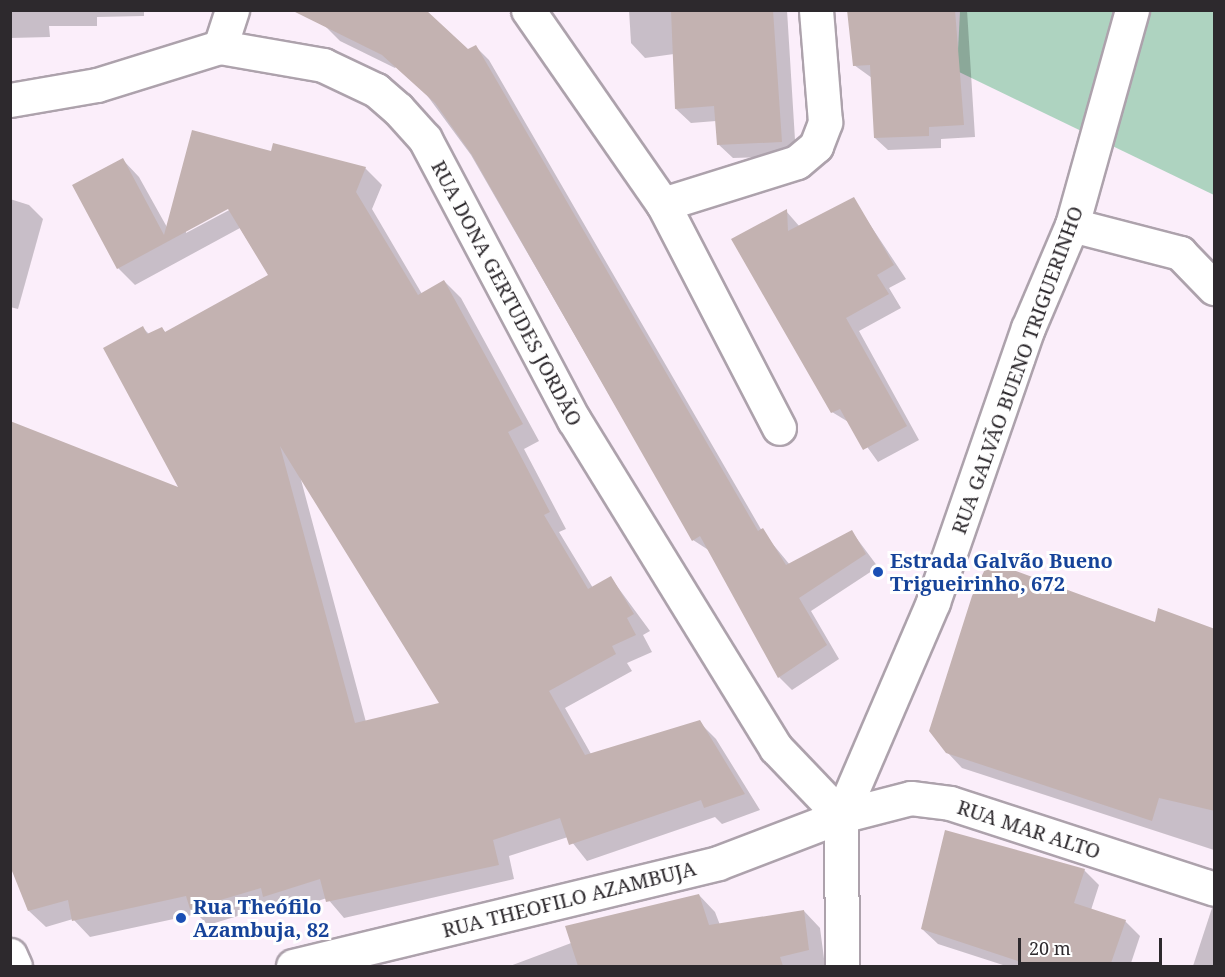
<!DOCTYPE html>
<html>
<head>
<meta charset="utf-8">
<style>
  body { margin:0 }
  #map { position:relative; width:1225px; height:977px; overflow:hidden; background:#fbeefa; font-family:"Noto Serif",serif }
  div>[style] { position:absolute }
  .green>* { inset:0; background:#aed3c0 }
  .shadow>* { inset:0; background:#0003 }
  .building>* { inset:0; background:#c3b2b1 }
  .roads { filter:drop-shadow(2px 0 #ada2ac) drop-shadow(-2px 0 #ada2ac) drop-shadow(0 2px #ada2ac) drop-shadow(0 -2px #ada2ac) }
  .minor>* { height:33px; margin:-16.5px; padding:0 16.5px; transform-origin:16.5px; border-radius:16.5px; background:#fff }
  .dots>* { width:16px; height:16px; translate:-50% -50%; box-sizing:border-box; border:3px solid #fff; border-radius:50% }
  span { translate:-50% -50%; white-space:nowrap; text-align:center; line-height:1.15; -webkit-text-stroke:6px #fff; paint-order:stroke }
  .street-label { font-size:20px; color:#2d292d }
  .transit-label { font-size:20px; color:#164399; font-weight:700 }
  .left { translate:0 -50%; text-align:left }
  .frame { position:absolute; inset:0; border:12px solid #2d292d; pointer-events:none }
  .scale { position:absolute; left:1018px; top:938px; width:144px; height:27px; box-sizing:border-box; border:3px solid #2d292d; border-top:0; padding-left:8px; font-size:18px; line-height:21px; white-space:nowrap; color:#2d292d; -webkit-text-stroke:4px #fff; paint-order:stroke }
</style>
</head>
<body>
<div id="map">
  <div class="green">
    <div style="clip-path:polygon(960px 11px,1214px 11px,1214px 195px,957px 71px)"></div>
  </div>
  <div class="shadow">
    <div style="clip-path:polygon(10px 10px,144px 10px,144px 16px,97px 17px,97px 26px,49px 26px,50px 37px,10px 38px)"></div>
    <div style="clip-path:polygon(629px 10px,787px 10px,796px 156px,733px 158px,718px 144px,716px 121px,691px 123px,676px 109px,674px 54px,645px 58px,631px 43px)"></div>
    <div style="clip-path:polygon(848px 10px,967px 10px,975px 137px,941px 139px,941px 148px,888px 150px,875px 138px,872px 78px,854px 65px)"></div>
    <div style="clip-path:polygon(325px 26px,434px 26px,395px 68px,340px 41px)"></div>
    <div style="clip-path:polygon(476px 47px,489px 60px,762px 531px,790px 565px,852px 532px,878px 567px,811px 611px,839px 659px,792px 690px,779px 677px,710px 551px,693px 540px,471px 155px,415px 79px)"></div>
    <div style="clip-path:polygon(evenodd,287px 148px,365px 168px,382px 185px,372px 209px,422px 294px,444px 281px,461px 298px,539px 441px,524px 449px,566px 529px,559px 532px,593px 588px,611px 578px,650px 631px,643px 635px,652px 652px,627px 663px,632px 671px,565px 708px,591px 754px,699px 722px,716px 739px,760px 810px,722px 824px,715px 817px,587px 861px,568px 837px,509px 856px,514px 879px,344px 918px,327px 898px,281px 913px,274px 905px,208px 925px,197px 914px,90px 937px,73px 919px,46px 927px,29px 911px,181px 490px,143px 328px,150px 335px,162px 329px,166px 333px,270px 276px,240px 228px,135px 285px,118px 268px,123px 160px,139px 177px,168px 229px,287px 148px,233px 204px,235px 207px,186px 233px,186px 230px,233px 204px,287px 148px,300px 476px,442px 704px,366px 722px,300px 476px)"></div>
    <div style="clip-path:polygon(10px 199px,29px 205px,43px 219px,18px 309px,10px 307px)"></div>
    <div style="clip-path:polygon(853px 199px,906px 279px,889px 288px,901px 308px,859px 331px,919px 440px,878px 462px,850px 423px,832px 412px,733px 240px,786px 211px,800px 227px)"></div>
    <div style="clip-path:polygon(1214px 672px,1214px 850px,962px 768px,947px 752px)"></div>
    <div style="clip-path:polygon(1084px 870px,1099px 885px,1091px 910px,1125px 921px,1140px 936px,1130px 966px,1006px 966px,938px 944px,922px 929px)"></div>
    <div style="clip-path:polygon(699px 895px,715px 912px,720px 925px,804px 911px,820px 928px,825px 966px,510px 966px)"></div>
    <div style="clip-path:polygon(1214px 907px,1214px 966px,1193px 966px,1212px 908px)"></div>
  </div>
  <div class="building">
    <div style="clip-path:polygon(291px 10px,426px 10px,468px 49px,476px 45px,758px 531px,763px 528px,786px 565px,852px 530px,866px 554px,799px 598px,827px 645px,778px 678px,700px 536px,692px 541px,472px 155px,435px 103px,382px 55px)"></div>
    <div style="clip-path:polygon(671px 10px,773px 10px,782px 142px,717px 145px,714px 106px,675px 109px)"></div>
    <div style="clip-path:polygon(847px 10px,955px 10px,964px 125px,929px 127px,929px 136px,874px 138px,870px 65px,853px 66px)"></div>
    <div style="clip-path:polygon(evenodd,192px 130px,271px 151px,273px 143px,366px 167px,356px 192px,418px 295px,444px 280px,523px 424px,508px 432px,550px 512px,544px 515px,588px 589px,611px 576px,634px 614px,627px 618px,636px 635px,612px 646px,616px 654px,549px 691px,585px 755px,700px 720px,745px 794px,704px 808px,701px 800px,569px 845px,560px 818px,493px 840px,499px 865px,326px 902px,320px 879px,263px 897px,261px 888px,190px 909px,186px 896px,72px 921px,68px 900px,28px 911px,10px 866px,10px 421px,178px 487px,103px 348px,143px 326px,147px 334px,162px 327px,165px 332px,268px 275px,228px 209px,117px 269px,72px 185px,123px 158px,164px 235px,192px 130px,280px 446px,439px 703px,355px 723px,280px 446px)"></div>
    <div style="clip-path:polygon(854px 197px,894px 265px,877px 275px,889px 294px,846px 318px,907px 426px,863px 450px,840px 409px,831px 413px,731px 239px,787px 209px,788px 231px)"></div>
    <div style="clip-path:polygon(989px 561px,1155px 622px,1158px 608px,1215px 629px,1215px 811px,1159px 798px,1152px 821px,946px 753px,929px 731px,972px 596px)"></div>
    <div style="clip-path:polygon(945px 830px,1085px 869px,1074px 903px,1126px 920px,1110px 966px,1033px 966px,921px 929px)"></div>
    <div style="clip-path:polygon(699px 894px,709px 925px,804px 910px,809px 950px,780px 957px,783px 966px,578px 966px,565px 926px)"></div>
  </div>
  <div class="roads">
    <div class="minor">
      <div style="left:528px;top:10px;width:236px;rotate:55.2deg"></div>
      <div style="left:663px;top:204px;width:252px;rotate:62.6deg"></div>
      <div style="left:220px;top:47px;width:39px;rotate:-72deg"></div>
      <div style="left:10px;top:100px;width:88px;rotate:-9.8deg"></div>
      <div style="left:97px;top:85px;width:129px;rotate:-17.2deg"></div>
      <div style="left:220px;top:47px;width:105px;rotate:9.9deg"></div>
      <div style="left:323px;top:65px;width:59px;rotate:25.3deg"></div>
      <div style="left:376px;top:90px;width:29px;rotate:41deg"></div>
      <div style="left:398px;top:109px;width:40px;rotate:48deg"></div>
      <div style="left:425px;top:139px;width:318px;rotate:62.1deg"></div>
      <div style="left:574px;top:420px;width:385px;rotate:58.4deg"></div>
      <div style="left:776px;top:748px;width:94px;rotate:46.3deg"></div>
      <div style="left:663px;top:204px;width:140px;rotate:-17.4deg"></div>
      <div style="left:797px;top:162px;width:25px;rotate:-40deg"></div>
      <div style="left:816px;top:146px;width:26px;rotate:-69deg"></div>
      <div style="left:825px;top:122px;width:112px;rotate:-94.6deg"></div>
      <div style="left:1072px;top:225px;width:112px;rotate:14.5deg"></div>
      <div style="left:1180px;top:253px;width:49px;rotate:45.8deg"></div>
      <div style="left:10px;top:955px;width:12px;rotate:66deg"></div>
      <div style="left:293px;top:966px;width:437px;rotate:-13.6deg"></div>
      <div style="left:718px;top:863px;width:132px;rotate:-20.9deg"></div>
      <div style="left:841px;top:816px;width:72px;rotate:-14.4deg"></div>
      <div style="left:911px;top:798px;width:39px;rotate:7deg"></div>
      <div style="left:950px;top:803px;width:278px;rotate:18deg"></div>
      <div style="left:842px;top:966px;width:150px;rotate:-90.4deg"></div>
      <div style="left:841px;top:816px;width:233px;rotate:-66.7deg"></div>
      <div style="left:933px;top:602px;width:290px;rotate:-70.9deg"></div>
      <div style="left:1028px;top:328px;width:112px;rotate:-66.9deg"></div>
      <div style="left:1072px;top:225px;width:223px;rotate:-74.4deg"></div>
    </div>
  </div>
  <div class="dots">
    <div style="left:878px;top:572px;background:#1a4fb4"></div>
    <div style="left:181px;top:918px;background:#1a4fb4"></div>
  </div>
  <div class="street-label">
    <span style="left:507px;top:293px;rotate:62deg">RUA DONA GERTUDES JORDÃO</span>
    <span style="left:1017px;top:370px;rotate:-70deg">RUA GALVÃO BUENO TRIGUERINHO</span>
    <span style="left:1029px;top:829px;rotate:18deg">RUA MAR ALTO</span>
    <span style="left:569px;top:899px;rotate:-14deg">RUA THEOFILO AZAMBUJA</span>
  </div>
  <div class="transit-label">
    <span class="left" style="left:890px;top:572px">Estrada Galvão Bueno<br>Trigueirinho, 672</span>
    <span class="left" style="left:193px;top:918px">Rua Theófilo<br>Azambuja, 82</span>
  </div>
  <div class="frame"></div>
  <div class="scale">20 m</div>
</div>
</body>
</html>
